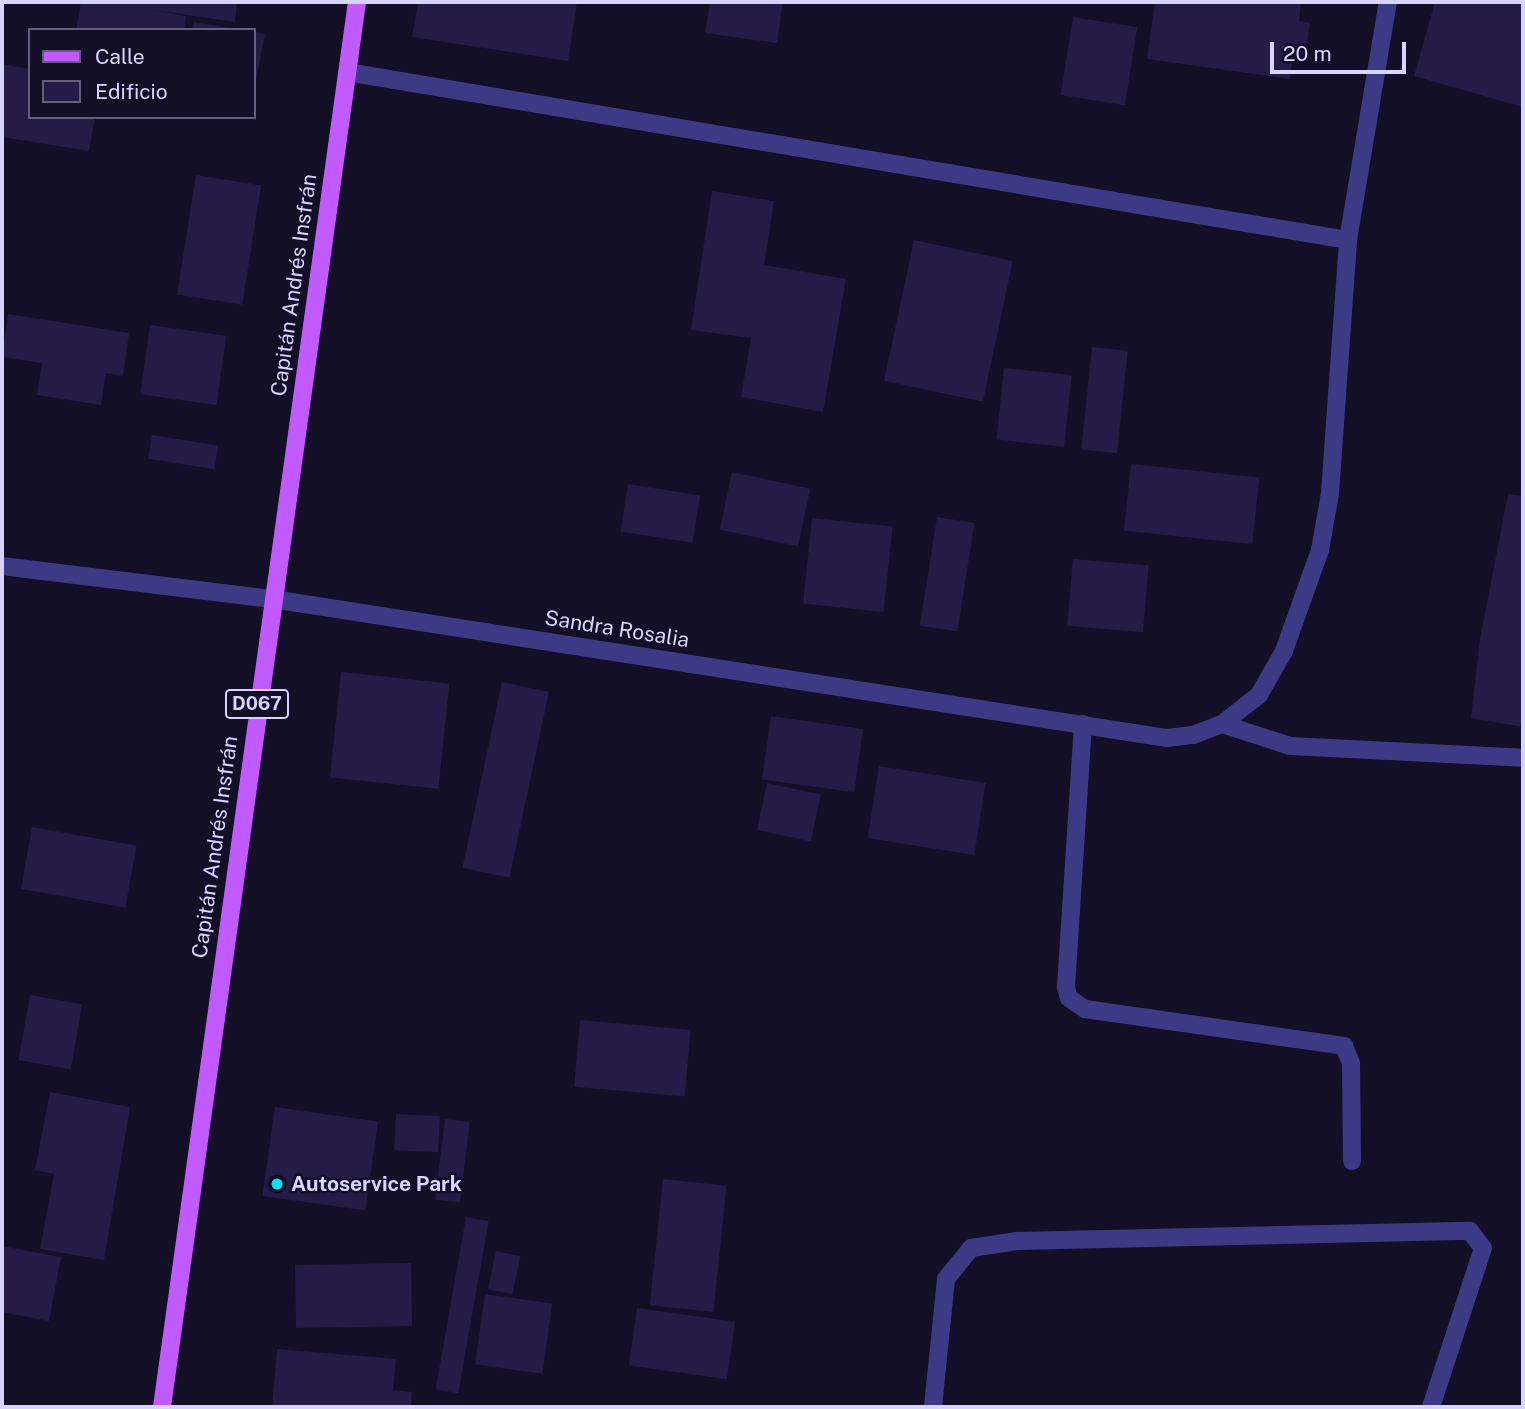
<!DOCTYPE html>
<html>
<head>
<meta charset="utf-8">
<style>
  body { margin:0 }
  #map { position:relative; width:1525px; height:1409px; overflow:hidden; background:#130f26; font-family:"Public Sans",sans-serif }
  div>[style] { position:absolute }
  .building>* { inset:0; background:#241b47; transform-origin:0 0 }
  .service>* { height:18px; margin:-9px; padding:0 9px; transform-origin:9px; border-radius:9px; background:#3d3a85 }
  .minor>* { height:18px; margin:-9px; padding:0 9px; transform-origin:9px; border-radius:9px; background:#3d3a85 }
  .primary>* { height:18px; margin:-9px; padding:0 9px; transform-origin:9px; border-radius:9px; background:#c25bff }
  .dots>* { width:19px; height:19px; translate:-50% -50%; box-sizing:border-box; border:4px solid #130f26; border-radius:50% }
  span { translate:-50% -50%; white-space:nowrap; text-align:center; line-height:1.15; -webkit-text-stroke:5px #130f26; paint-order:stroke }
  .shield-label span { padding:2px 5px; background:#130f26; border:2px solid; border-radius:5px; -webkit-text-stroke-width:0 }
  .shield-label { font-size:19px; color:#d9d4ff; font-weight:700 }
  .street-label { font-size:21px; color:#d9d4ff }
  .poi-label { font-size:21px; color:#d9d4ff; font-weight:700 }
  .left { translate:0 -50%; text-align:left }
  .frame { position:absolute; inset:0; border:4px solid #d9d4ff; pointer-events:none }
  .legend { position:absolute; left:28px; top:28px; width:228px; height:91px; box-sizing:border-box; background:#130f26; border:2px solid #625e7d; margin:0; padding:9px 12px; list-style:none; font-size:21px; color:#d9d4ff }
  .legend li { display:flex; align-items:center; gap:14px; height:35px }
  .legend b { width:35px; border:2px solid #625e7d }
  .scale { position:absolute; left:1270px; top:42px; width:136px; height:32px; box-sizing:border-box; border:4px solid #d9d4ff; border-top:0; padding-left:9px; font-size:21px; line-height:24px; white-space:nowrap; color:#d9d4ff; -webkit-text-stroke:5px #130f26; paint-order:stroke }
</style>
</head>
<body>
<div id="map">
  <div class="building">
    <div style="clip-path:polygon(81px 2px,237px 2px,235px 22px,153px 10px,186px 16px,184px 30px,76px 30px)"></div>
    <div style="clip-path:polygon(418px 2px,577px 2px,568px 61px,412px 37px)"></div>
    <div style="clip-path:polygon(710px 2px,783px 2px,777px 43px,705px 33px)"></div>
    <div style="clip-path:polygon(1155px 2px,1301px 2px,1299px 21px,1310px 23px,1304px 63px,1292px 61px,1290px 79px,1147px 59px)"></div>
    <div style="clip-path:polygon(1435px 2px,1523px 2px,1523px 107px,1414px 76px)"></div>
    <div style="left:1073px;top:17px;width:65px;height:79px;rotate:9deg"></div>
    <div style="clip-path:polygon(193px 22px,230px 28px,230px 30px,192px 30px)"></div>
    <div style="clip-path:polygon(254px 32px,265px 34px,255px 86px,254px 86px)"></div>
    <div style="clip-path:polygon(2px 64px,30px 69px,30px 117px,95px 117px,89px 151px,2px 137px)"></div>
    <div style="left:196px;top:175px;width:66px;height:121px;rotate:9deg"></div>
    <div style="clip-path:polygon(712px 191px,774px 201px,764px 265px,846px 279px,823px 412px,741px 397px,751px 338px,691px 330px)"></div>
    <div style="left:914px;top:240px;width:101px;height:144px;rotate:12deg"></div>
    <div style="clip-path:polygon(8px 314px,129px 333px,123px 376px,106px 373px,101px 405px,37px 395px,42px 363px,2px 357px)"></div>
    <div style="left:150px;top:325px;width:77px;height:70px;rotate:8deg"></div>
    <div style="left:1092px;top:347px;width:36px;height:103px;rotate:6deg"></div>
    <div style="left:1004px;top:368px;width:68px;height:72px;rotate:6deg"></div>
    <div style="left:152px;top:435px;width:67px;height:24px;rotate:9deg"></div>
    <div style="left:1131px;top:464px;width:129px;height:67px;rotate:6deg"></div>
    <div style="left:732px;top:472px;width:80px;height:59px;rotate:12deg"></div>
    <div style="left:628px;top:484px;width:73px;height:48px;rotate:9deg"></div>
    <div style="clip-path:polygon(1508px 494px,1523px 496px,1523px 727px,1471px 718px,1480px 639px)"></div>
    <div style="left:937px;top:517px;width:38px;height:110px;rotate:9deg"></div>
    <div style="left:812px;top:518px;width:81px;height:86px;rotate:6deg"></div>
    <div style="left:1073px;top:559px;width:76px;height:67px;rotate:5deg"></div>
    <div style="left:341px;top:672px;width:109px;height:106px;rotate:6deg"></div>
    <div style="left:502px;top:682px;width:48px;height:190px;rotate:12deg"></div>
    <div style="left:771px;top:716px;width:93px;height:64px;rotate:8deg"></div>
    <div style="left:879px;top:766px;width:108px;height:73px;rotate:9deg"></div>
    <div style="left:767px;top:783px;width:55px;height:48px;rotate:12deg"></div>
    <div style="left:32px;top:827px;width:106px;height:63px;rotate:10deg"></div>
    <div style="left:30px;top:995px;width:53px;height:66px;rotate:10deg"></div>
    <div style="left:580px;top:1020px;width:111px;height:67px;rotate:5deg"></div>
    <div style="clip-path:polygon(50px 1092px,130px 1107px,104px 1260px,40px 1249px,54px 1174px,35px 1170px)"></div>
    <div style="left:275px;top:1107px;width:104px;height:90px;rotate:8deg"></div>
    <div style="left:396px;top:1114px;width:44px;height:36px;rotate:3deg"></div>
    <div style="left:445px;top:1119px;width:25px;height:81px;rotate:7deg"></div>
    <div style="left:663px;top:1179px;width:64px;height:127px;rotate:6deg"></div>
    <div style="left:466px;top:1217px;width:23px;height:175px;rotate:10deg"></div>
    <div style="clip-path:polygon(2px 1246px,61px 1257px,49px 1321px,2px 1312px)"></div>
    <div style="left:496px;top:1251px;width:25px;height:39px;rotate:12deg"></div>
    <div style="left:411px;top:1263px;width:63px;height:116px;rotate:89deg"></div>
    <div style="left:485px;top:1294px;width:68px;height:71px;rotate:8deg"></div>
    <div style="left:637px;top:1308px;width:99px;height:58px;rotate:8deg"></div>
    <div style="clip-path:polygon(277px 1349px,396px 1359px,393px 1390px,412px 1392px,411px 1407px,272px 1407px)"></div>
  </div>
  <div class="service">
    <div style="left:1083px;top:724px;width:264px;rotate:93.7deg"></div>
    <div style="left:1066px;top:987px;width:11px;rotate:75deg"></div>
    <div style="left:1069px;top:998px;width:19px;rotate:35deg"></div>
    <div style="left:1085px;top:1009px;width:262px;rotate:8.1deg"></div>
    <div style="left:1344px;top:1046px;width:18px;rotate:68deg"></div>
    <div style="left:1351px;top:1063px;width:98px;rotate:89.4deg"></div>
    <div style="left:1222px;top:724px;width:71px;rotate:17.9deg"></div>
    <div style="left:1290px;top:746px;width:233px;rotate:2.9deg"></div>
    <div style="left:933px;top:1407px;width:129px;rotate:-84.2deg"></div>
    <div style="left:946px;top:1279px;width:40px;rotate:-51deg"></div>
    <div style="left:971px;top:1248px;width:47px;rotate:-8.7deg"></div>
    <div style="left:1017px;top:1241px;width:453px;rotate:-1.3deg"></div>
    <div style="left:1470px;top:1231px;width:21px;rotate:53deg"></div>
    <div style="left:1483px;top:1248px;width:167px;rotate:108.1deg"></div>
  </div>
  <div class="minor">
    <div style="left:347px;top:72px;width:1015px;rotate:9.53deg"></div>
    <div style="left:2px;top:566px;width:272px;rotate:7deg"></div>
    <div style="left:272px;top:599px;width:906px;rotate:8.83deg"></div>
    <div style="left:1167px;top:738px;width:26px;rotate:-7deg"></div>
    <div style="left:1193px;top:735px;width:31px;rotate:-21deg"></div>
    <div style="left:1222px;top:724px;width:47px;rotate:-38.1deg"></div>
    <div style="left:1259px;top:695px;width:51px;rotate:-60.4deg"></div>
    <div style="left:1284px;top:651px;width:107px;rotate:-70.4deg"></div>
    <div style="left:1320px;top:550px;width:58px;rotate:-80deg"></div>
    <div style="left:1330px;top:493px;width:254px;rotate:-85.9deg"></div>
    <div style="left:1348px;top:240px;width:241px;rotate:-80.5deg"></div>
  </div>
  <div class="primary">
    <div style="left:162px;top:1407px;width:1418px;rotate:-82.1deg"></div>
  </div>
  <div class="dots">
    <div style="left:277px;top:1184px;background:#00e5ff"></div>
  </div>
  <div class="shield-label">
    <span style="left:257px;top:704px">D067</span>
  </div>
  <div class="street-label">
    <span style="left:294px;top:285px;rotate:-82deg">Capitán Andrés Insfrán</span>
    <span style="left:617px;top:629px;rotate:9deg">Sandra Rosalia</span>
    <span style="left:215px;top:847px;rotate:-82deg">Capitán Andrés Insfrán</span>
  </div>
  <div class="poi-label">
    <span class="left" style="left:291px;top:1184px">Autoservice Park</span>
  </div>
  <div class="frame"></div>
  <ul class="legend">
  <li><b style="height:9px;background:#c25bff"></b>Calle</li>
  <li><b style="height:19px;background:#241b47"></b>Edificio</li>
  </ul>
  <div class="scale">20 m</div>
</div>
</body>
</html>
